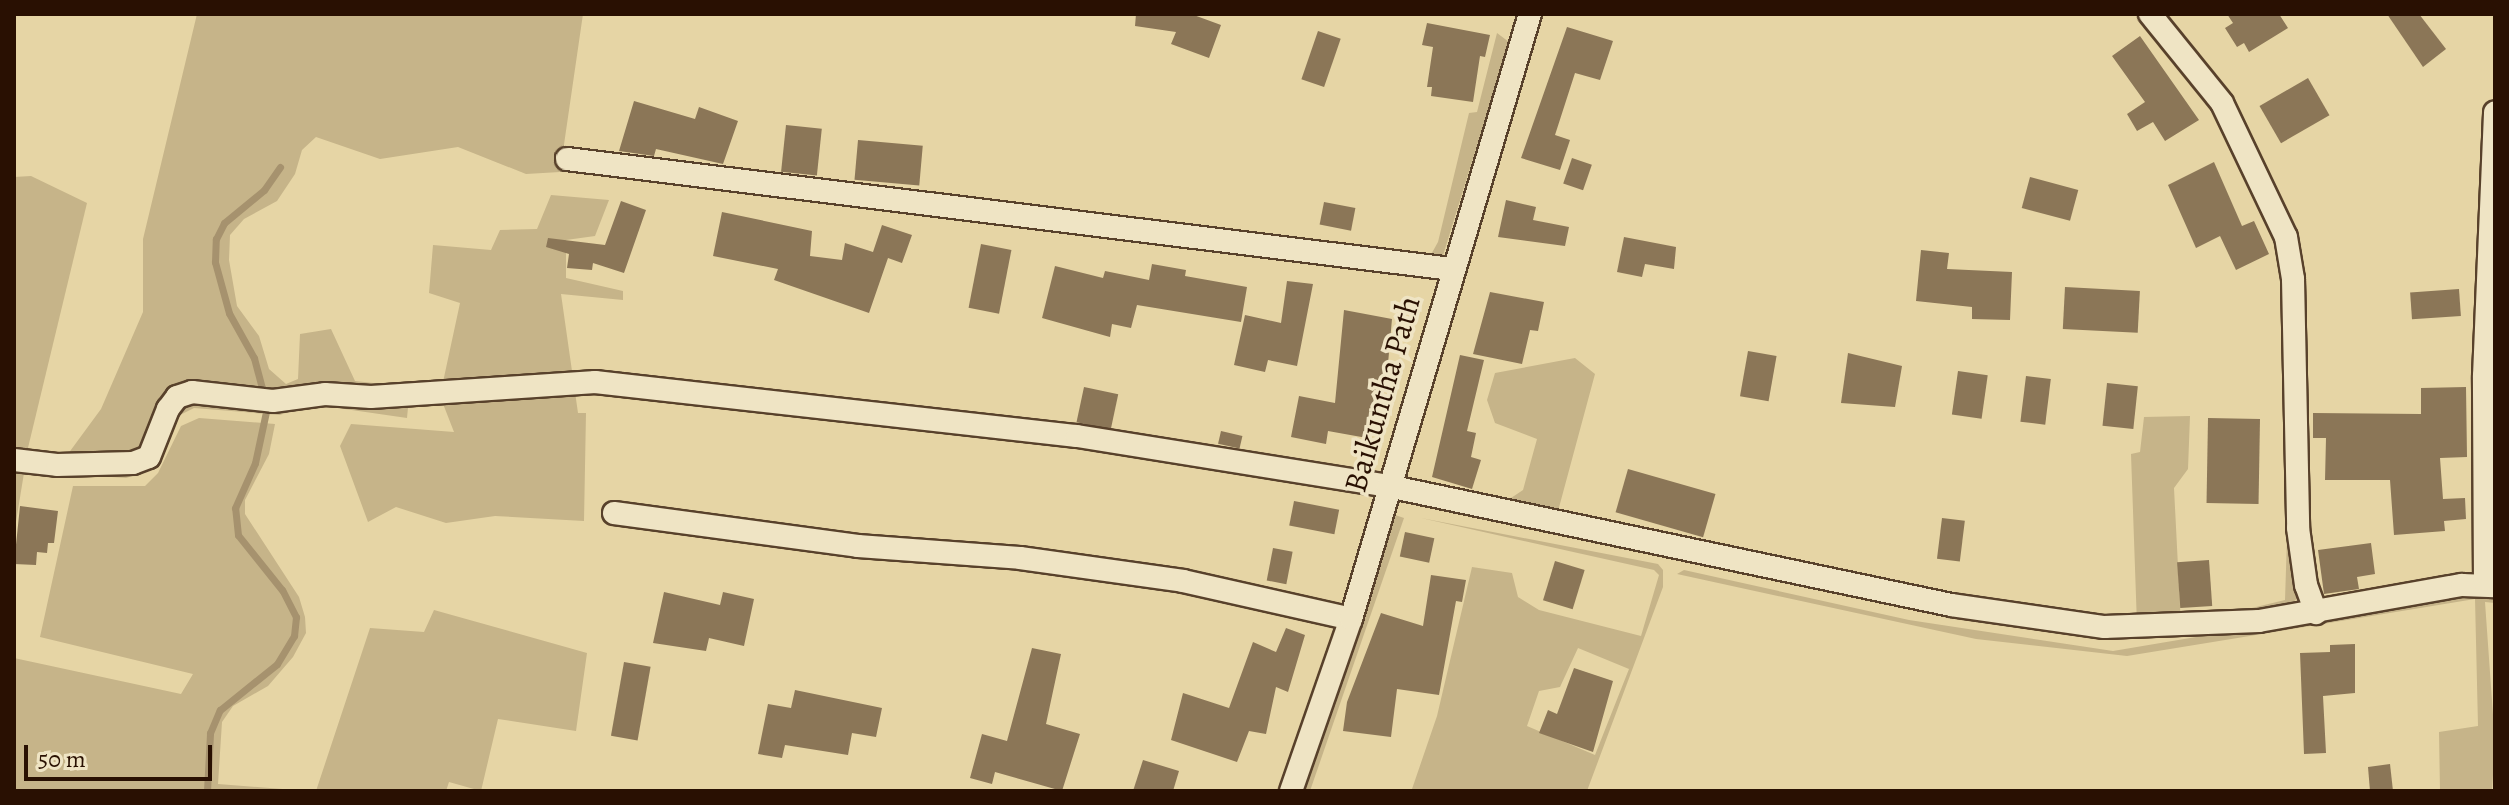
<!DOCTYPE html>
<html>
<head>
<meta charset="utf-8">
<style>
  body { margin:0 }
  #map { position:relative; width:2509px; height:805px; overflow:hidden; background:#e6d5a5; font-family:Alegreya,serif }
  div>[style] { position:absolute }
  .green>* { inset:0; background:#c6b489; transform-origin:0 0 }
  .stream>* { height:7px; margin:-3.5px; padding:0 3.5px; transform-origin:3.5px; border-radius:3.5px; background:#a6926e }
  .building>* { inset:0; background:#8b7657; transform-origin:0 0 }
  .roads { filter:drop-shadow(2px 0 #58412b) drop-shadow(-2px 0 #58412b) drop-shadow(0 2px #58412b) drop-shadow(0 -2px #58412b) }
  .street>* { height:22px; margin:-11px; padding:0 11px; transform-origin:11px; border-radius:11px; background:#efe4c4 }
  span { translate:-50% -50%; white-space:nowrap; text-align:center; line-height:1.15; -webkit-text-stroke:7px #efe4c4; paint-order:stroke }
  .street-label { font-size:32px; color:#291002 }
  .frame { position:absolute; inset:0; border:16px solid #291002; pointer-events:none }
  .scale { position:absolute; left:24px; top:745px; width:188px; height:36px; box-sizing:border-box; border:4px solid #291002; border-top:0; padding-left:10px; font-size:24px; line-height:28px; white-space:nowrap; color:#291002; -webkit-text-stroke:6px #efe4c4; paint-order:stroke }
</style>
</head>
<body>
<div id="map">
  <div class="green">
    <div style="clip-path:polygon(197px 14px,583px 14px,560px 172px,526px 174px,458px 147px,380px 159px,316px 137px,302px 150px,295px 174px,277px 201px,244px 219px,230px 235px,229px 260px,237px 306px,259px 336px,269px 369px,286px 384px,298px 379px,300px 334px,331px 329px,355px 381px,410px 387px,407px 418px,310px 404px,280px 415px,194px 408px,172px 419px,145px 472px,126px 478px,54px 473px,101px 409px,143px 312px,143px 239px)"></div>
    <div style="clip-path:polygon(1497px 33px,1509px 42px,1441px 262px,1422px 276px,1306px 259px,1428px 260px,1438px 242px,1469px 113px,1477px 112px)"></div>
    <div style="clip-path:polygon(31px 176px,87px 203px,27px 452px,14px 450px,14px 177px)"></div>
    <div style="clip-path:polygon(551px 195px,609px 200px,595px 236px,566px 240px,566px 278px,623px 291px,623px 300px,561px 294px,578px 413px,586px 413px,584px 521px,495px 516px,446px 523px,396px 507px,368px 522px,340px 446px,351px 424px,454px 432px,440px 396px,460px 303px,429px 293px,433px 245px,491px 250px,500px 230px,537px 229px)"></div>
    <div style="clip-path:polygon(1575px 358px,1595px 374px,1554px 526px,1956px 609px,2088px 625px,2137px 625px,2131px 454px,2140px 452px,2144px 417px,2190px 416px,2188px 469px,2174px 488px,2181px 625px,2285px 600px,2291px 415px,2299px 597px,2280px 613px,2190px 630px,2099px 639px,1960px 620px,1512px 521px,1503px 511px,1508px 500px,1523px 490px,1537px 439px,1495px 423px,1487px 400px,1495px 373px)"></div>
    <div style="clip-path:polygon(199px 418px,275px 424px,269px 454px,245px 500px,245px 514px,299px 597px,305px 617px,306px 633px,293px 657px,268px 686px,233px 706px,222px 722px,218px 784px,308px 791px,14px 791px,14px 658px,181px 694px,193px 674px,40px 637px,73px 486px,145px 486px,158px 473px,181px 426px)"></div>
    <div style="clip-path:polygon(14px 471px,24px 473px,14px 534px)"></div>
    <div style="left:1404px;top:518px;width:288px;height:14px;rotate:109deg"></div>
    <div style="clip-path:polygon(evenodd,1421px 518px,1658px 564px,1663px 570px,1663px 587px,1587px 791px,1412px 789px,1437px 716px,1472px 567px,1512px 573px,1518px 597px,1539px 610px,1641px 636px,1659px 575px,1654px 570px,1421px 518px,1578px 648px,1629px 669px,1595px 755px,1527px 726px,1539px 691px,1560px 687px,1578px 648px)"></div>
    <div style="clip-path:polygon(1684px 570px,1909px 620px,2113px 651px,2452px 594px,2495px 593px,2495px 603px,2485px 602px,2495px 743px,2492px 791px,2440px 791px,2439px 732px,2478px 726px,2475px 599px,2127px 656px,1976px 639px,1677px 574px)"></div>
    <div style="clip-path:polygon(434px 610px,587px 653px,576px 731px,498px 719px,481px 791px,449px 782px,446px 791px,316px 791px,370px 628px,424px 632px)"></div>
  </div>
  <div class="stream">
    <div style="left:207px;top:791px;width:58px;rotate:-87deg"></div>
    <div style="left:210px;top:733px;width:25px;rotate:-67deg"></div>
    <div style="left:220px;top:710px;width:73px;rotate:-38.9deg"></div>
    <div style="left:277px;top:664px;width:33px;rotate:-59deg"></div>
    <div style="left:294px;top:636px;width:19px;rotate:-84deg"></div>
    <div style="left:296px;top:617px;width:30px;rotate:-117deg"></div>
    <div style="left:282px;top:590px;width:70px;rotate:-128.7deg"></div>
    <div style="left:238px;top:535px;width:27px;rotate:-96deg"></div>
    <div style="left:235px;top:508px;width:49px;rotate:-66deg"></div>
    <div style="left:255px;top:463px;width:57px;rotate:-77.9deg"></div>
    <div style="left:267px;top:407px;width:51px;rotate:-104.9deg"></div>
    <div style="left:254px;top:358px;width:51px;rotate:-119.1deg"></div>
    <div style="left:229px;top:313px;width:53px;rotate:-105.4deg"></div>
    <div style="left:215px;top:262px;width:23px;rotate:-88deg"></div>
    <div style="left:216px;top:239px;width:18px;rotate:-63deg"></div>
    <div style="left:224px;top:223px;width:52px;rotate:-39.5deg"></div>
    <div style="left:264px;top:190px;width:28px;rotate:-55deg"></div>
  </div>
  <div class="building">
    <div style="clip-path:polygon(1136px 14px,1191px 14px,1221px 25px,1209px 58px,1171px 44px,1176px 32px,1135px 26px)"></div>
    <div style="clip-path:polygon(2227px 14px,2279px 14px,2288px 28px,2249px 52px,2244px 43px,2237px 47px,2225px 28px,2233px 23px)"></div>
    <div style="clip-path:polygon(2387px 14px,2419px 14px,2446px 49px,2423px 67px)"></div>
    <div style="clip-path:polygon(1427px 23px,1490px 35px,1485px 57px,1480px 56px,1473px 102px,1431px 96px,1432px 87px,1427px 87px,1433px 47px,1422px 45px)"></div>
    <div style="clip-path:polygon(1567px 27px,1613px 41px,1600px 80px,1575px 73px,1555px 135px,1570px 140px,1560px 170px,1521px 158px)"></div>
    <div style="left:1318px;top:31px;width:24px;height:51px;rotate:19deg"></div>
    <div style="clip-path:polygon(2140px 36px,2199px 120px,2165px 141px,2153px 122px,2137px 131px,2127px 114px,2145px 102px,2112px 56px)"></div>
    <div style="left:2308px;top:78px;width:43px;height:56px;rotate:60deg"></div>
    <div style="clip-path:polygon(634px 101px,695px 119px,699px 107px,738px 121px,723px 164px,656px 149px,654px 156px,619px 151px)"></div>
    <div style="left:786px;top:125px;width:36px;height:47px;rotate:6deg"></div>
    <div style="left:858px;top:140px;width:65px;height:40px;rotate:5deg"></div>
    <div style="left:1572px;top:158px;width:21px;height:27px;rotate:19deg"></div>
    <div style="clip-path:polygon(2214px 162px,2242px 226px,2254px 221px,2269px 254px,2236px 270px,2220px 236px,2196px 248px,2168px 185px)"></div>
    <div style="left:2030px;top:177px;width:50px;height:32px;rotate:15deg"></div>
    <div style="clip-path:polygon(1506px 200px,1536px 207px,1533px 220px,1569px 227px,1565px 246px,1498px 237px)"></div>
    <div style="clip-path:polygon(621px 201px,646px 210px,624px 273px,593px 263px,592px 270px,567px 268px,569px 254px,546px 247px,548px 238px,605px 245px)"></div>
    <div style="left:1324px;top:202px;width:32px;height:23px;rotate:11deg"></div>
    <div style="clip-path:polygon(722px 212px,812px 231px,810px 256px,842px 260px,845px 243px,873px 252px,882px 225px,912px 235px,902px 263px,888px 258px,869px 313px,774px 280px,778px 269px,713px 256px)"></div>
    <div style="clip-path:polygon(1624px 237px,1676px 247px,1674px 269px,1645px 264px,1642px 277px,1617px 272px)"></div>
    <div style="left:981px;top:244px;width:31px;height:65px;rotate:11deg"></div>
    <div style="clip-path:polygon(1921px 250px,1949px 253px,1947px 269px,2012px 272px,2010px 320px,1972px 319px,1972px 307px,1916px 301px)"></div>
    <div style="clip-path:polygon(1152px 264px,1186px 270px,1185px 276px,1247px 287px,1241px 322px,1137px 305px,1131px 328px,1112px 324px,1110px 337px,1042px 318px,1055px 266px,1103px 278px,1105px 271px,1149px 280px)"></div>
    <div style="clip-path:polygon(1287px 281px,1313px 284px,1297px 366px,1268px 360px,1265px 372px,1234px 365px,1245px 315px,1281px 323px)"></div>
    <div style="left:2065px;top:287px;width:75px;height:42px;rotate:3deg"></div>
    <div style="left:2459px;top:289px;width:27px;height:49px;rotate:86deg"></div>
    <div style="clip-path:polygon(1490px 292px,1544px 302px,1538px 331px,1530px 330px,1522px 364px,1473px 354px)"></div>
    <div style="clip-path:polygon(1344px 310px,1392px 319px,1386px 386px,1377px 384px,1367px 438px,1328px 431px,1326px 444px,1291px 437px,1299px 396px,1335px 403px)"></div>
    <div style="left:1748px;top:351px;width:29px;height:46px;rotate:10deg"></div>
    <div style="clip-path:polygon(1848px 353px,1902px 366px,1895px 407px,1841px 403px)"></div>
    <div style="clip-path:polygon(1460px 355px,1484px 360px,1467px 431px,1476px 433px,1471px 457px,1481px 460px,1472px 489px,1432px 477px)"></div>
    <div style="left:1958px;top:371px;width:30px;height:44px;rotate:8deg"></div>
    <div style="left:2026px;top:376px;width:25px;height:46px;rotate:7deg"></div>
    <div style="left:2107px;top:383px;width:31px;height:43px;rotate:6deg"></div>
    <div style="left:1084px;top:387px;width:35px;height:36px;rotate:12deg"></div>
    <div style="clip-path:polygon(2466px 387px,2467px 457px,2440px 458px,2443px 499px,2465px 498px,2466px 519px,2444px 521px,2445px 531px,2394px 535px,2390px 480px,2325px 480px,2326px 438px,2313px 438px,2313px 413px,2421px 414px,2421px 388px)"></div>
    <div style="left:2260px;top:419px;width:85px;height:52px;rotate:91deg"></div>
    <div style="left:1221px;top:431px;width:22px;height:13px;rotate:13deg"></div>
    <div style="left:1628px;top:469px;width:91px;height:45px;rotate:16deg"></div>
    <div style="left:1294px;top:501px;width:46px;height:25px;rotate:11deg"></div>
    <div style="clip-path:polygon(20px 506px,58px 511px,54px 543px,48px 543px,47px 553px,37px 552px,36px 565px,14px 564px)"></div>
    <div style="left:1942px;top:518px;width:23px;height:41px;rotate:7deg"></div>
    <div style="left:1405px;top:532px;width:30px;height:25px;rotate:12deg"></div>
    <div style="clip-path:polygon(2371px 543px,2375px 574px,2357px 577px,2359px 589px,2324px 594px,2318px 550px)"></div>
    <div style="left:1273px;top:548px;width:20px;height:33px;rotate:11deg"></div>
    <div style="left:2209px;top:560px;width:46px;height:32px;rotate:86deg"></div>
    <div style="left:1555px;top:561px;width:31px;height:41px;rotate:17deg"></div>
    <div style="clip-path:polygon(1431px 575px,1466px 580px,1462px 602px,1456px 601px,1439px 695px,1397px 689px,1391px 737px,1343px 731px,1347px 702px,1381px 613px,1423px 626px)"></div>
    <div style="clip-path:polygon(664px 592px,720px 605px,723px 592px,754px 599px,744px 646px,709px 638px,706px 651px,653px 643px)"></div>
    <div style="clip-path:polygon(1286px 628px,1305px 635px,1288px 692px,1276px 687px,1266px 734px,1249px 731px,1237px 762px,1171px 740px,1183px 693px,1229px 708px,1253px 642px,1276px 652px)"></div>
    <div style="clip-path:polygon(2355px 644px,2355px 693px,2323px 696px,2326px 753px,2304px 754px,2300px 653px,2330px 652px,2330px 645px)"></div>
    <div style="clip-path:polygon(1032px 648px,1061px 654px,1046px 724px,1080px 734px,1062px 791px,995px 772px,992px 784px,970px 778px,982px 734px,1007px 741px)"></div>
    <div style="left:624px;top:662px;width:27px;height:75px;rotate:10deg"></div>
    <div style="clip-path:polygon(1574px 668px,1613px 681px,1593px 752px,1539px 733px,1548px 710px,1557px 714px)"></div>
    <div style="clip-path:polygon(795px 690px,882px 708px,876px 737px,852px 733px,848px 755px,785px 745px,782px 758px,758px 754px,768px 704px,791px 708px)"></div>
    <div style="clip-path:polygon(1143px 760px,1179px 771px,1173px 791px,1133px 791px)"></div>
    <div style="clip-path:polygon(2390px 764px,2393px 791px,2370px 791px,2368px 767px)"></div>
  </div>
  <div class="roads">
    <div class="street">
      <div style="left:2150px;top:14px;width:114px;rotate:51deg"></div>
      <div style="left:2222px;top:103px;width:148px;rotate:64.5deg"></div>
      <div style="left:2286px;top:237px;width:43px;rotate:80.5deg"></div>
      <div style="left:2293px;top:279px;width:249px;rotate:88.8deg"></div>
      <div style="left:2298px;top:528px;width:58px;rotate:82deg"></div>
      <div style="left:2306px;top:585px;width:30px;rotate:70deg"></div>
      <div style="left:567px;top:159px;width:892px;rotate:7.09deg"></div>
      <div style="left:14px;top:460px;width:43px;rotate:6.6deg"></div>
      <div style="left:57px;top:465px;width:76px;rotate:-1.5deg"></div>
      <div style="left:133px;top:463px;width:17px;rotate:-21deg"></div>
      <div style="left:149px;top:457px;width:52px;rotate:-68.4deg"></div>
      <div style="left:168px;top:409px;width:15px;rotate:-53deg"></div>
      <div style="left:177px;top:397px;width:16px;rotate:-18deg"></div>
      <div style="left:192px;top:392px;width:81px;rotate:6.3deg"></div>
      <div style="left:273px;top:401px;width:52px;rotate:-7.7deg"></div>
      <div style="left:325px;top:394px;width:46px;rotate:3.7deg"></div>
      <div style="left:371px;top:397px;width:225px;rotate:-3.8deg"></div>
      <div style="left:595px;top:382px;width:485px;rotate:6.4deg"></div>
      <div style="left:1077px;top:436px;width:315px;rotate:9.1deg"></div>
      <div style="left:1388px;top:486px;width:575px;rotate:11.93deg"></div>
      <div style="left:1951px;top:605px;width:155px;rotate:8.2deg"></div>
      <div style="left:2104px;top:627px;width:155px;rotate:-2.2deg"></div>
      <div style="left:2259px;top:621px;width:206px;rotate:-10.1deg"></div>
      <div style="left:2462px;top:585px;width:33px;rotate:2deg"></div>
      <div style="left:614px;top:513px;width:246px;rotate:7.7deg"></div>
      <div style="left:858px;top:546px;width:162px;rotate:4.2deg"></div>
      <div style="left:1020px;top:558px;width:165px;rotate:8deg"></div>
      <div style="left:1183px;top:581px;width:172px;rotate:12.7deg"></div>
      <div style="left:2485px;top:583px;width:207px;rotate:-90.3deg"></div>
      <div style="left:2484px;top:376px;width:264px;rotate:-87.6deg"></div>
      <div style="left:1291px;top:791px;width:182px;rotate:-70.8deg"></div>
      <div style="left:1351px;top:619px;width:631px;rotate:-73.52deg"></div>
    </div>
  </div>
  <div class="street-label">
    <span style="left:1382px;top:394px;rotate:-74deg">Baikuntha Path</span>
  </div>
  <div class="frame"></div>
  <div class="scale">50 m</div>
</div>
</body>
</html>
